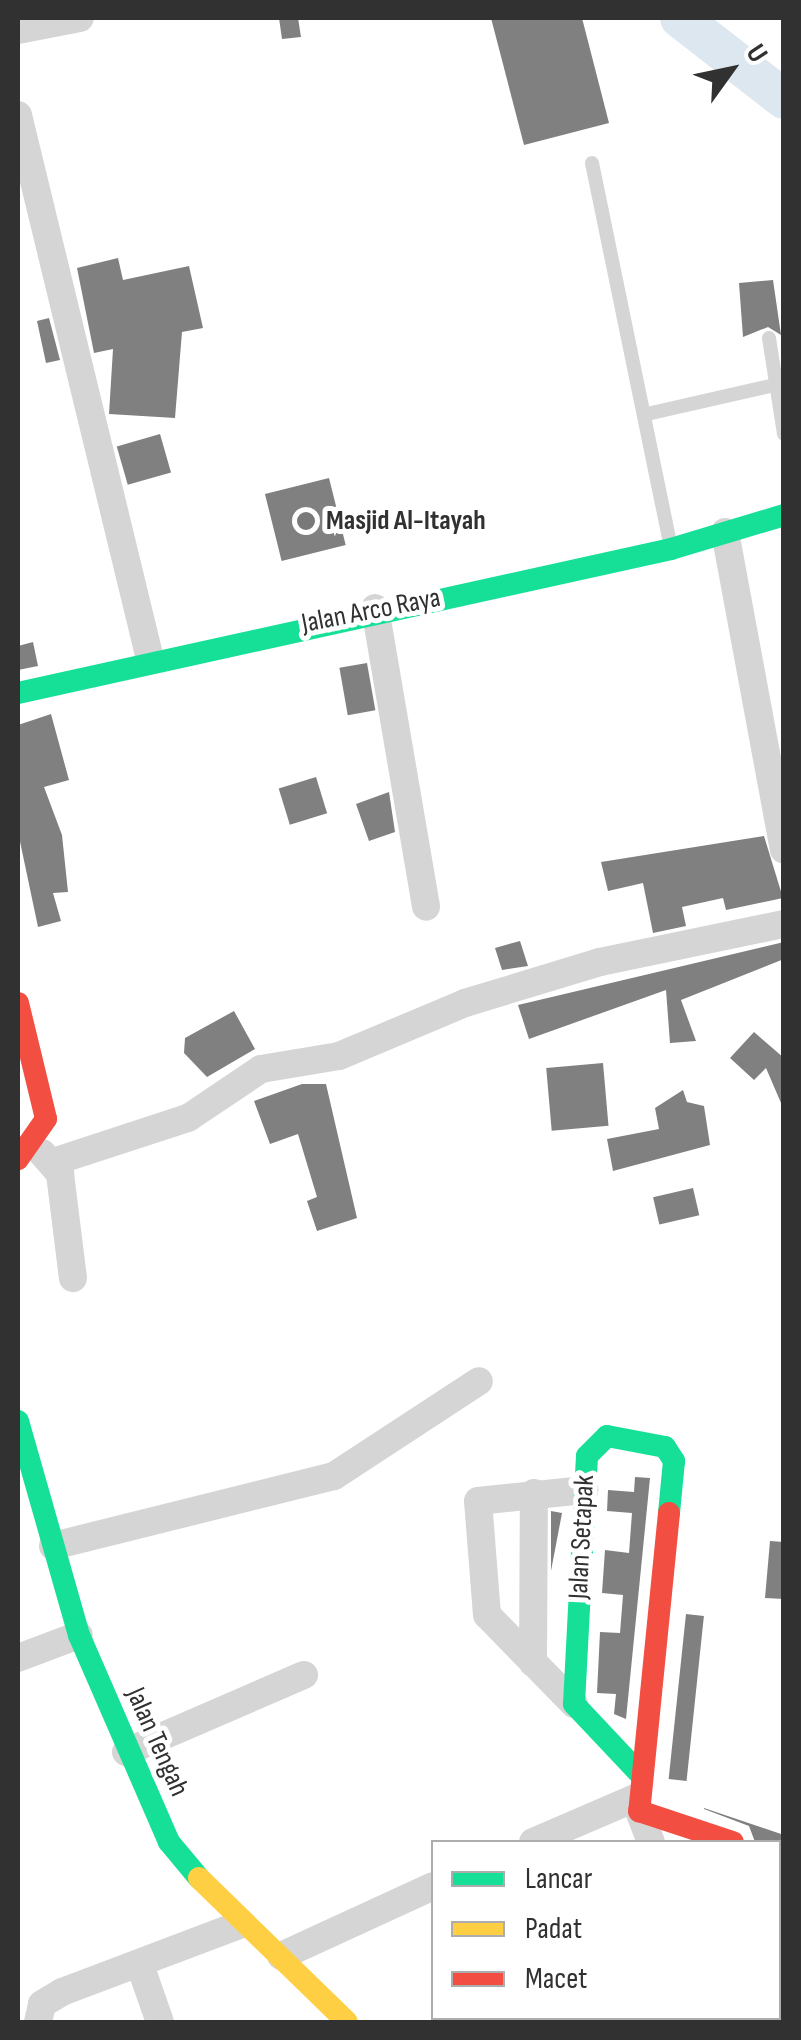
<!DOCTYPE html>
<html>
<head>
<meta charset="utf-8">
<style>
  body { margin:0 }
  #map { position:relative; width:801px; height:2040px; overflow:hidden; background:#fff; font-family:"Sofia Sans Condensed",sans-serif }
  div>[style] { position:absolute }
  .river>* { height:40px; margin:-20px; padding:0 20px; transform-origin:20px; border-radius:20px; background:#dde7f0 }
  .building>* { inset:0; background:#808080; transform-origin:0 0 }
  .lane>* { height:14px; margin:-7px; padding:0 7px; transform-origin:7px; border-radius:7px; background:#d5d5d5 }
  .street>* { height:28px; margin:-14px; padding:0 14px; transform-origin:14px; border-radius:14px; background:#d5d5d5 }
  .fast>* { height:22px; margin:-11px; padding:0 11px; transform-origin:11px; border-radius:11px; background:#16e098 }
  .slow>* { height:22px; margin:-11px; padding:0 11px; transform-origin:11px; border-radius:11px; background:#ffcf43 }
  .jam>* { height:22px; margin:-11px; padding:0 11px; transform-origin:11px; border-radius:11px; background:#f24e42 }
  .dots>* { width:28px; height:28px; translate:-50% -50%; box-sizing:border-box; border:5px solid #fff; border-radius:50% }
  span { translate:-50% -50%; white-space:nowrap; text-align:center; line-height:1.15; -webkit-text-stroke:10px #fff; paint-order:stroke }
  .poi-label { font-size:28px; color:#313131; font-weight:700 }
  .left { translate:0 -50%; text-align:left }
  .street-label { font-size:28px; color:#313131 }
  .frame { position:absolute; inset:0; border:20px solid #313131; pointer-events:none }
  .legend { position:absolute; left:431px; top:1840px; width:350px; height:180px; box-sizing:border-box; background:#fff; border:2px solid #adadad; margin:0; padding:12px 18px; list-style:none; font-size:30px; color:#313131 }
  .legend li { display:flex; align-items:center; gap:20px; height:50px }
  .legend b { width:50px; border:2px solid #adadad }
  .north { position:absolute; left:681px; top:20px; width:100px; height:100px; -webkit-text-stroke:8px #fff; paint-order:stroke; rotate:57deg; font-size:28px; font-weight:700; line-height:40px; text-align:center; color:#313131 }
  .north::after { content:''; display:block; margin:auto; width:35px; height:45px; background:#313131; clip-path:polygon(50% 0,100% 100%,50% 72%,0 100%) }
</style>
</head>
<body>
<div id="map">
  <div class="river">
    <div style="left:680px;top:18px;width:132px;rotate:37.9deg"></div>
  </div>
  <div class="building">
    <div style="clip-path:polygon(279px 18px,298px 18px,301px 37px,282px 39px)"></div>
    <div style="clip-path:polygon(491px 18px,582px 18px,609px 123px,524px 145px)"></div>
    <div style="clip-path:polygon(118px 258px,123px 280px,189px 266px,203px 328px,182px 332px,175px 418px,109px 414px,113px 349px,94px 353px,77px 268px)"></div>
    <div style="clip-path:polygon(773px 280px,781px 335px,768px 327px,743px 337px,739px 283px)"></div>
    <div style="clip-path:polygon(49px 318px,60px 360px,46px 363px,37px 321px)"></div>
    <div style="left:160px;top:434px;width:40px;height:45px;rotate:74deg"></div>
    <div style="left:329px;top:478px;width:69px;height:66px;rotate:76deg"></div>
    <div style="clip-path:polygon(33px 642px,38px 666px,18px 670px,18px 646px)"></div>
    <div style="left:367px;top:663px;width:48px;height:28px;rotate:80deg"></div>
    <div style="clip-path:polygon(51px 714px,69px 780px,44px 787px,62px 835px,68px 892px,53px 893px,61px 921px,38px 927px,18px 832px,18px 725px)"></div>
    <div style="left:316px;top:777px;width:38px;height:39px;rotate:73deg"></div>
    <div style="clip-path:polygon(389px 792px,395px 832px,369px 841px,356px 804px)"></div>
    <div style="clip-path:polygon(764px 836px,783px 898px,726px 910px,723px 898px,682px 907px,686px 926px,653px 933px,643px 883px,608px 891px,601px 862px)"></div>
    <div style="clip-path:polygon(520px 941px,528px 966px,502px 970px,495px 948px)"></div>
    <div style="clip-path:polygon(784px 942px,784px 959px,681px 1000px,696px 1041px,670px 1043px,666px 990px,529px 1039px,518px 1005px)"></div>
    <div style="clip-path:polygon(234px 1011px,255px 1049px,207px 1077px,184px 1053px,185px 1038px)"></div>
    <div style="clip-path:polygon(754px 1032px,784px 1058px,784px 1110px,766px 1068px,754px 1080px,730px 1058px)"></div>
    <div style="left:603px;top:1063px;width:63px;height:57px;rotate:85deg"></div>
    <div style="clip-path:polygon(302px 1084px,326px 1084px,357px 1218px,317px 1231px,307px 1201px,317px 1197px,298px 1134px,270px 1144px,254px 1101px)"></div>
    <div style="clip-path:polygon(683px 1090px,687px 1102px,704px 1106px,710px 1145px,613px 1171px,607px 1139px,659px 1129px,655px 1108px)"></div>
    <div style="left:693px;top:1188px;width:28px;height:41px;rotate:77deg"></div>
    <div style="clip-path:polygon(635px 1477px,650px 1478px,626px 1719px,614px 1714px,616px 1694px,597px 1693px,600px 1632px,620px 1633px,623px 1595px,602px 1593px,605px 1550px,629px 1553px,632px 1513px,607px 1511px,608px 1490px,634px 1492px)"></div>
    <div style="clip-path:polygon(551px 1511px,562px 1513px,551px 1571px)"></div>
    <div style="clip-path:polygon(770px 1541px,784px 1542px,784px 1599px,765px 1598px)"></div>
    <div style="left:686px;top:1614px;width:18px;height:166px;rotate:6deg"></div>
    <div style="clip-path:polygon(704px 1809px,704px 1808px,784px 1835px,784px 1841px,755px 1842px,749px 1826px)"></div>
  </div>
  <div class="lane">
    <div style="left:592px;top:163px;width:394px;rotate:78.4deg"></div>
    <div style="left:769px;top:338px;width:97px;rotate:81.1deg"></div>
    <div style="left:647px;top:414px;width:131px;rotate:-12.8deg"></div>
  </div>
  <div class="street">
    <div style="left:18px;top:30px;width:63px;rotate:-11deg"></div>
    <div style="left:18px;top:115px;width:560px;rotate:76.36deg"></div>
    <div style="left:725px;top:532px;width:323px;rotate:79.5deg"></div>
    <div style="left:375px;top:608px;width:303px;rotate:80.3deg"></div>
    <div style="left:42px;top:1153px;width:28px;rotate:49deg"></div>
    <div style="left:60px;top:1174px;width:105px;rotate:82.9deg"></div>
    <div style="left:53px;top:1162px;width:142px;rotate:-18.1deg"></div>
    <div style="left:188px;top:1118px;width:88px;rotate:-33.9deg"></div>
    <div style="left:261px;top:1069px;width:79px;rotate:-9.5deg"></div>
    <div style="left:339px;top:1056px;width:137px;rotate:-22.8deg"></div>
    <div style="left:465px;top:1003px;width:141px;rotate:-16.9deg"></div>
    <div style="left:600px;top:962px;width:188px;rotate:-11.7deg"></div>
    <div style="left:53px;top:1546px;width:290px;rotate:-14deg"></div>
    <div style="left:334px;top:1476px;width:173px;rotate:-33.2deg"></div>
    <div style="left:18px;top:1658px;width:65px;rotate:-20.7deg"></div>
    <div style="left:533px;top:1663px;width:170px;rotate:-89.7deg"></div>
    <div style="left:574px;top:1704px;width:124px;rotate:-134.3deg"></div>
    <div style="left:487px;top:1615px;width:114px;rotate:-94.5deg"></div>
    <div style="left:478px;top:1501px;width:107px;rotate:-5.9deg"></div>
    <div style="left:126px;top:1752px;width:194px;rotate:-23.4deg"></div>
    <div style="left:639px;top:1811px;width:33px;rotate:69deg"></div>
    <div style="left:533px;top:1842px;width:111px;rotate:-23.3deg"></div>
    <div style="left:778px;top:1858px;width:6px;rotate:18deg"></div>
    <div style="left:281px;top:1956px;width:167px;rotate:-24.7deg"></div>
    <div style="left:140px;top:1965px;width:60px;rotate:70.7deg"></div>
    <div style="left:38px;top:2022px;width:18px;rotate:-77deg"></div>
    <div style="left:42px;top:2004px;width:23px;rotate:-31deg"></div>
    <div style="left:62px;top:1992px;width:189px;rotate:-20.7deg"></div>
  </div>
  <div class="fast">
    <div style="left:18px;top:693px;width:669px;rotate:-12.44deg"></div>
    <div style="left:671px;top:549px;width:118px;rotate:-16.7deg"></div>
    <div style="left:18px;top:1421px;width:223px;rotate:74.1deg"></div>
    <div style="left:79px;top:1635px;width:226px;rotate:66.5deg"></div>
    <div style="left:169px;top:1842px;width:47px;rotate:50.2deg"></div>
    <div style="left:639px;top:1773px;width:95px;rotate:-133.3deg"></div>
    <div style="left:574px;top:1704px;width:248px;rotate:-87deg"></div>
    <div style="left:587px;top:1456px;width:28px;rotate:-45deg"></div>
    <div style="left:607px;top:1436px;width:59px;rotate:10.7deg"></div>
    <div style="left:665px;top:1447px;width:17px;rotate:57deg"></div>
    <div style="left:674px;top:1461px;width:52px;rotate:95.5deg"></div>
  </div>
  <div class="slow">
    <div style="left:199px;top:1878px;width:206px;rotate:44.2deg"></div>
  </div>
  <div class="jam">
    <div style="left:18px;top:1003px;width:119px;rotate:76.4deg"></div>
    <div style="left:46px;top:1119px;width:49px;rotate:125deg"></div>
    <div style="left:669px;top:1513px;width:300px;rotate:95.7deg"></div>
    <div style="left:639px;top:1811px;width:99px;rotate:18.3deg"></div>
  </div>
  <div class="dots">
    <div style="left:306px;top:521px;background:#797979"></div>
  </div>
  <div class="poi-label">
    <span class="left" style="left:326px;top:521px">Masjid Al-Itayah</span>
  </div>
  <div class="street-label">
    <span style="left:371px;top:611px;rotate:-11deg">Jalan Arco Raya</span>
    <span style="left:582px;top:1537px;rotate:-87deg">Jalan Setapak</span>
    <span style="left:157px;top:1742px;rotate:66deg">Jalan Tengah</span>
  </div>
  <div class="frame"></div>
  <ul class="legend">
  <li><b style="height:12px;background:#16e098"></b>Lancar</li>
  <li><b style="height:12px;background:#ffcf43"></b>Padat</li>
  <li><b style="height:12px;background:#f24e42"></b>Macet</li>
  </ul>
  <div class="north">U</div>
</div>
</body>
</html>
